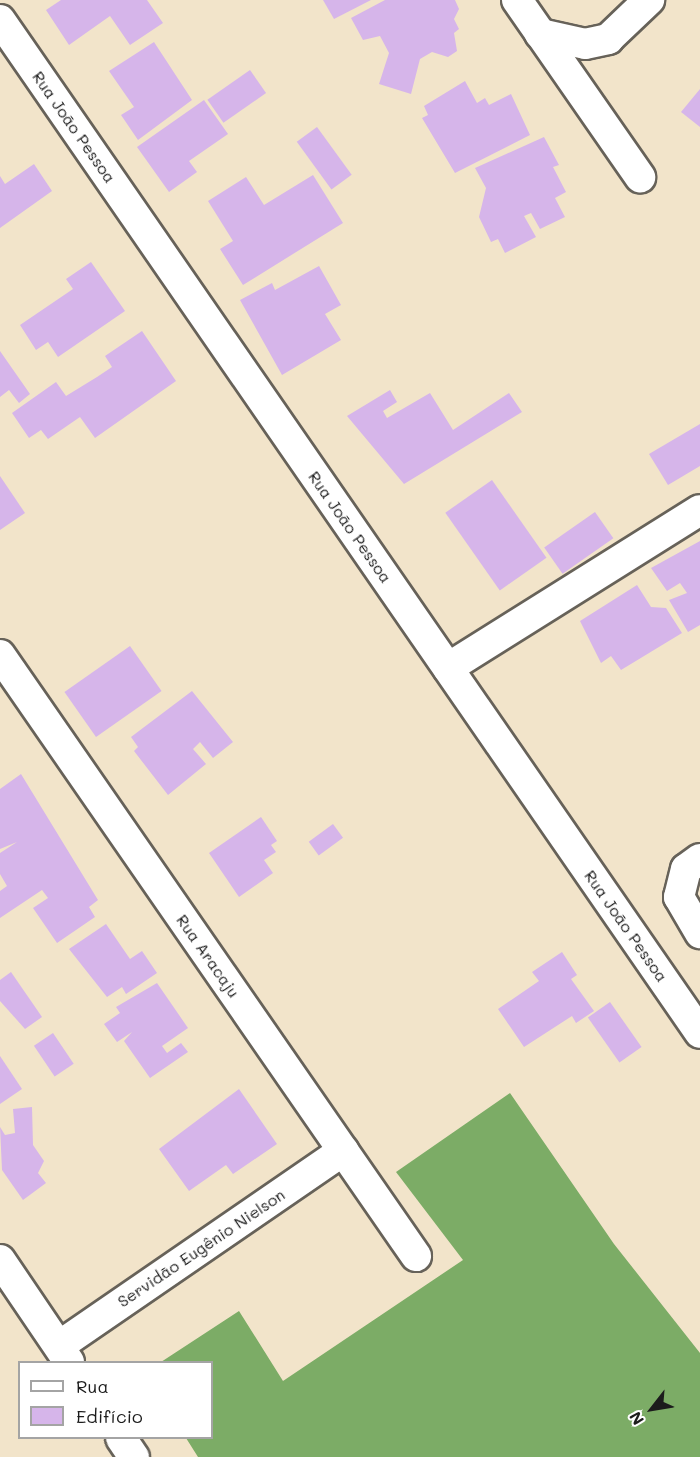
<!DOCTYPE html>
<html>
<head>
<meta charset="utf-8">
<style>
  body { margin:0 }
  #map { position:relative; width:700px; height:1457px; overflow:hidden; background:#f2e4ca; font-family:Mali,sans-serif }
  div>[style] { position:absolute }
  .forest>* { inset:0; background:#7cac66 }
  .building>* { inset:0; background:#d6b5ea; transform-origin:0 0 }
  .roads { filter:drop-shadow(2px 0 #676259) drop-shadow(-2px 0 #676259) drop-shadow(0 2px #676259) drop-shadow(0 -2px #676259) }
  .minor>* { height:30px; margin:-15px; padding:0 15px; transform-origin:15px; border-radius:15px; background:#fff }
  span { translate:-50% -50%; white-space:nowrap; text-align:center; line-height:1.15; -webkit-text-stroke:4.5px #fff; paint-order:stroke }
  .street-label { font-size:16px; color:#1c1c1c }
  .legend { position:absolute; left:18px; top:1361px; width:195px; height:78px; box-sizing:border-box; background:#fff; border:2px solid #a4a4a4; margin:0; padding:8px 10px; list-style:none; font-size:18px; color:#1c1c1c }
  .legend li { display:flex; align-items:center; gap:12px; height:30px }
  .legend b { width:30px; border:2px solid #a4a4a4 }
  .north { position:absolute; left:622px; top:1379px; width:60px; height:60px; -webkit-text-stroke:4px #fff; paint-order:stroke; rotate:239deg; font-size:16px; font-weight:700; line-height:24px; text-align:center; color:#1c1c1c }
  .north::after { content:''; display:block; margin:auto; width:21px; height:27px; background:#1c1c1c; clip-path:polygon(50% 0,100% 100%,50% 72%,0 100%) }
</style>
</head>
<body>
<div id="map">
  <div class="forest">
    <div style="clip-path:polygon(510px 1093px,614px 1244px,700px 1353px,700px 1457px,198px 1457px,186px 1438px,212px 1438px,212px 1362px,161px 1362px,239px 1311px,283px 1381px,463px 1260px,396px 1172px)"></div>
  </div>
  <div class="building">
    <div style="clip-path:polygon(61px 0,147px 0,163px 23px,130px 45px,110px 16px,69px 45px,46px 10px)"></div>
    <div style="clip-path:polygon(323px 0,371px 0,334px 19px)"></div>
    <div style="clip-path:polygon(385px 0,455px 0,459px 9px,454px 19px,459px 29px,454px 33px,457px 51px,448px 57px,432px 52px,420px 59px,411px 94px,379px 84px,389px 53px,380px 36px,363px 40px,351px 18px)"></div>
    <div style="clip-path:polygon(154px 42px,192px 100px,138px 140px,121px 115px,134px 107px,109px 71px)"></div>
    <div style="left:250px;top:70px;width:28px;height:52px;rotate:55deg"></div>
    <div style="clip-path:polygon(465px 81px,477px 103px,485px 98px,489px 105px,511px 94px,530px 135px,455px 173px,422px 118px,428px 115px,424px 106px)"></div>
    <div style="clip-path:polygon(700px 89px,700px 127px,681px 112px)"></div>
    <div style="clip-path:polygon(204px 100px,228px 134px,189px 161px,197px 172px,169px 192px,137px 147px)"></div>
    <div style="left:317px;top:127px;width:59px;height:25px;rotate:54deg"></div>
    <div style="clip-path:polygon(544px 137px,559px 165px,553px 167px,566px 192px,555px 198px,565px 217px,540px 229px,531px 213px,524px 216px,536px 237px,505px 253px,498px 239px,491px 242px,479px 217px,486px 188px,475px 168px)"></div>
    <div style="clip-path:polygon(34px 164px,52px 191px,0 228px,0 176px,5px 184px)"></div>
    <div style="clip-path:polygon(313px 175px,343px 223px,243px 285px,220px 249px,233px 241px,208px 201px,246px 177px,264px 205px)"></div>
    <div style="clip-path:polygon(91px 262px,125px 311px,58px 357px,48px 342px,36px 350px,20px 325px,73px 289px,66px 279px)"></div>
    <div style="clip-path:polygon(319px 266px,341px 305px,325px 314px,341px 340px,282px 375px,240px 300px,272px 283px,275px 290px)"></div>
    <div style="clip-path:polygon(142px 331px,176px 381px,95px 438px,80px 417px,48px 439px,41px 430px,29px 438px,12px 413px,56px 382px,66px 396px,97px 377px,112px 367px,105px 356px)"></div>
    <div style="clip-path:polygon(0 351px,30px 394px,19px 403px,9px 390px,0 397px)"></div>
    <div style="clip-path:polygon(390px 390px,397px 402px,383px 411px,387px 418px,430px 393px,453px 430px,509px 393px,522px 412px,404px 484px,347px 416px)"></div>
    <div style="clip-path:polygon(700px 424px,700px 466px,668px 485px,649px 454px)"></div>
    <div style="clip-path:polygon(0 476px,25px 513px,0 530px)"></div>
    <div style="left:492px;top:480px;width:95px;height:57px;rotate:55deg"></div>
    <div style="left:595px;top:512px;width:32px;height:62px;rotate:55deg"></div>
    <div style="clip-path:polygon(700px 541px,700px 625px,688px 632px,669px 600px,687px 593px,680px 583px,667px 591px,651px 568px)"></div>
    <div style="clip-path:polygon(637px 585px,651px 607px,666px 608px,682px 633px,621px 670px,611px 656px,601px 663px,580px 621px)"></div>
    <div style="left:130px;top:646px;width:55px;height:80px;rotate:55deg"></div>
    <div style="clip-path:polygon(192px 691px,233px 742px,213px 758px,200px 742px,193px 749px,206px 764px,168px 795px,134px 751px,138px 747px,131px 737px)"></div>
    <div style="clip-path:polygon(21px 774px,98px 900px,89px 907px,95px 917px,57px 943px,33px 908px,48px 898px,42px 890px,0 918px,0 891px,7px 886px,0 874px,0 853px,17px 842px,0 849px,0 789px)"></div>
    <div style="clip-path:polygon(261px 817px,277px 841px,271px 845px,276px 852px,264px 860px,273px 873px,239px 897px,209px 853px)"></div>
    <div style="left:333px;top:824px;width:17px;height:30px;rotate:54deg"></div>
    <div style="clip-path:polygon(106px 924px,130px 959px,142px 951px,157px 973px,126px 994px,122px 987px,107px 997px,69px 949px)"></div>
    <div style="clip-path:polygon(562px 952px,577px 975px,571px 979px,594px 1011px,576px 1023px,572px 1016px,524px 1047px,498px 1009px,539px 981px,532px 972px)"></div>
    <div style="clip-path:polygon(11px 972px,42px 1017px,25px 1029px,0 1001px,0 980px)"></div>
    <div style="clip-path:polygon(157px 983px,188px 1028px,162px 1046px,167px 1053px,181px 1043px,188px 1052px,150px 1078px,124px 1041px,132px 1032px,117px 1042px,104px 1024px,120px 1013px,116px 1007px)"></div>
    <div style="left:610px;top:1002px;width:55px;height:27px;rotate:55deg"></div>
    <div style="left:53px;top:1033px;width:37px;height:23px;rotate:56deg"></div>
    <div style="clip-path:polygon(0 1056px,22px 1089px,0 1104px)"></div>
    <div style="clip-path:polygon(239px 1089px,277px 1144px,233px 1174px,226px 1165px,189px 1191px,159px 1149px)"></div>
    <div style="clip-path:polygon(32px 1107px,33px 1145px,44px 1161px,38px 1173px,46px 1183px,23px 1200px,2px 1170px,0 1127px,5px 1135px,15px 1133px,13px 1109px)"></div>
  </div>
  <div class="roads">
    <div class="minor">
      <div style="left:517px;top:0;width:216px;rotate:55.2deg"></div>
      <div style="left:0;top:20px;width:1231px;rotate:55.35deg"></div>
      <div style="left:540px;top:34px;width:46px;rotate:12.5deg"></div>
      <div style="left:585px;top:44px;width:24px;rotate:-12deg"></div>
      <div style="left:608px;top:39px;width:57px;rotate:-43.6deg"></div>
      <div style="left:0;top:655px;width:731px;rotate:55.31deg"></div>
      <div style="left:448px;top:668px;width:297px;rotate:-32.1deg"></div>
      <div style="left:700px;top:859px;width:17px;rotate:144deg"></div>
      <div style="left:686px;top:869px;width:29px;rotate:104deg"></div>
      <div style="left:679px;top:897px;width:42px;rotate:59.7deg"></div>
      <div style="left:0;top:1260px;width:123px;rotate:55.9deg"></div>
      <div style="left:59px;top:1346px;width:345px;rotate:-34.5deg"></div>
      <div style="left:121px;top:1438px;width:23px;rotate:56deg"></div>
    </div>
  </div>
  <div class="street-label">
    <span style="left:74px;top:127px;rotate:55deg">Rua João Pessoa</span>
    <span style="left:350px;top:527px;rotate:55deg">Rua João Pessoa</span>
    <span style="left:626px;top:926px;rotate:55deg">Rua João Pessoa</span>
    <span style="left:208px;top:956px;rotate:55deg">Rua Aracaju</span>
    <span style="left:201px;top:1248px;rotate:-34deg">Servidão Eugênio Nielson</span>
  </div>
  <ul class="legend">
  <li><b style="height:8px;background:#fff"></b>Rua</li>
  <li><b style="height:16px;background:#d6b5ea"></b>Edifício</li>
  </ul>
  <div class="north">N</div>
</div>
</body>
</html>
